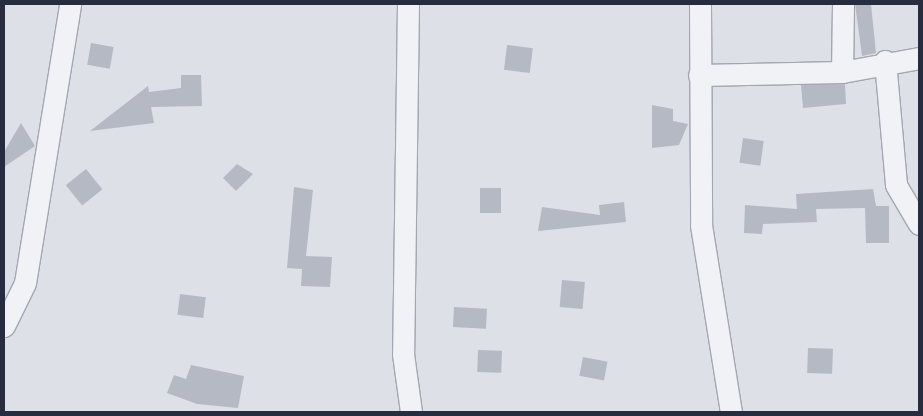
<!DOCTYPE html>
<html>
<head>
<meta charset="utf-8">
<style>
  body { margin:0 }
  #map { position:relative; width:923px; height:416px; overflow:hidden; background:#dee0e7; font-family:"Varela Round",sans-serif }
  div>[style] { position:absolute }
  .building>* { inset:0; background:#b5b9c4; transform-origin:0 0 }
  .roads { filter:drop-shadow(1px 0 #a3a7b1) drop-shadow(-1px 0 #a3a7b1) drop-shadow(0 1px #a3a7b1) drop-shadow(0 -1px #a3a7b1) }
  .street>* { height:21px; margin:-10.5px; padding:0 10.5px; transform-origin:10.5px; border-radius:10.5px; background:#f0f2f6 }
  span { translate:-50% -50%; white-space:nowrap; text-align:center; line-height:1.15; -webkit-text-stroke:4px #edeff5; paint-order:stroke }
  .frame { position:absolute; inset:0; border:5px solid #272d3e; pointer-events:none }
</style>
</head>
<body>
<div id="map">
  <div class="building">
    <div style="clip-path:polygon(855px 4px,871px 4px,876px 53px,862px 56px)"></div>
    <div style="left:91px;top:43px;width:23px;height:22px;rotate:10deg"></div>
    <div style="left:507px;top:45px;width:26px;height:25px;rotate:7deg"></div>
    <div style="clip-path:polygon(181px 75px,201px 75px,202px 106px,151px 107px,154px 123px,90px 131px,148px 86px,149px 92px,181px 88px)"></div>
    <div style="clip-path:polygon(845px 84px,846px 104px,803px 108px,801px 85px)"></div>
    <div style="clip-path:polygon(652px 105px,673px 109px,673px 121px,688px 124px,679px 145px,652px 148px)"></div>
    <div style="clip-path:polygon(21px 123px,35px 146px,4px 167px,4px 152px)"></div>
    <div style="left:743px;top:138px;width:21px;height:25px;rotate:8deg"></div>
    <div style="clip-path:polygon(237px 164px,253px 174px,236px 191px,223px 178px)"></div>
    <div style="left:86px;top:169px;width:26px;height:26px;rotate:51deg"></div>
    <div style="clip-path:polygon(294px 187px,313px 190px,306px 256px,332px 257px,330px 287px,301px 286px,302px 269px,287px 268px)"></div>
    <div style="left:480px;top:188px;width:21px;height:25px"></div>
    <div style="clip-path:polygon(873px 189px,876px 206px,889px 206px,889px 243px,866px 243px,865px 208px,816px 209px,817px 222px,763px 224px,762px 234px,744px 233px,745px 205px,797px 209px,796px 194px)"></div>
    <div style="clip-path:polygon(624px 202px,626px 222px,538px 231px,542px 207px,600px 215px,599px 205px)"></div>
    <div style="left:562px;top:280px;width:23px;height:27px;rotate:5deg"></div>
    <div style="left:180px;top:294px;width:26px;height:21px;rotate:7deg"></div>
    <div style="left:454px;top:307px;width:33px;height:20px;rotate:3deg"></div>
    <div style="left:808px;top:348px;width:25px;height:25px;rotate:2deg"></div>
    <div style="left:478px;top:350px;width:24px;height:22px;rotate:2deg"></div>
    <div style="left:583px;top:357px;width:25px;height:19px;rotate:11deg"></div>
    <div style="clip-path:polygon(191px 365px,244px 376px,238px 408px,197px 404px,167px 393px,174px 375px,186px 379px)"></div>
  </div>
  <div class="roads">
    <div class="street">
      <div style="left:408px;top:4px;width:350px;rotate:90.8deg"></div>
      <div style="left:403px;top:354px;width:59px;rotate:82.1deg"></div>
      <div style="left:700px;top:4px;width:221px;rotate:89.7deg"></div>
      <div style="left:701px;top:225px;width:189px;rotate:80.9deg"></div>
      <div style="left:843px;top:4px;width:68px;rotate:90.8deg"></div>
      <div style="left:842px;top:72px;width:78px;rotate:-10.3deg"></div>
      <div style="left:885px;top:61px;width:124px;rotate:84.9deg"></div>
      <div style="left:896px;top:185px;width:45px;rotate:59.5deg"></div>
      <div style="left:699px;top:75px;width:143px;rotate:-1.2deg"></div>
      <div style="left:4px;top:326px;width:48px;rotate:-64deg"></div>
      <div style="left:25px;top:283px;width:283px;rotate:-80.8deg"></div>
    </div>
  </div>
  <div class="frame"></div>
</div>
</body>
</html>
